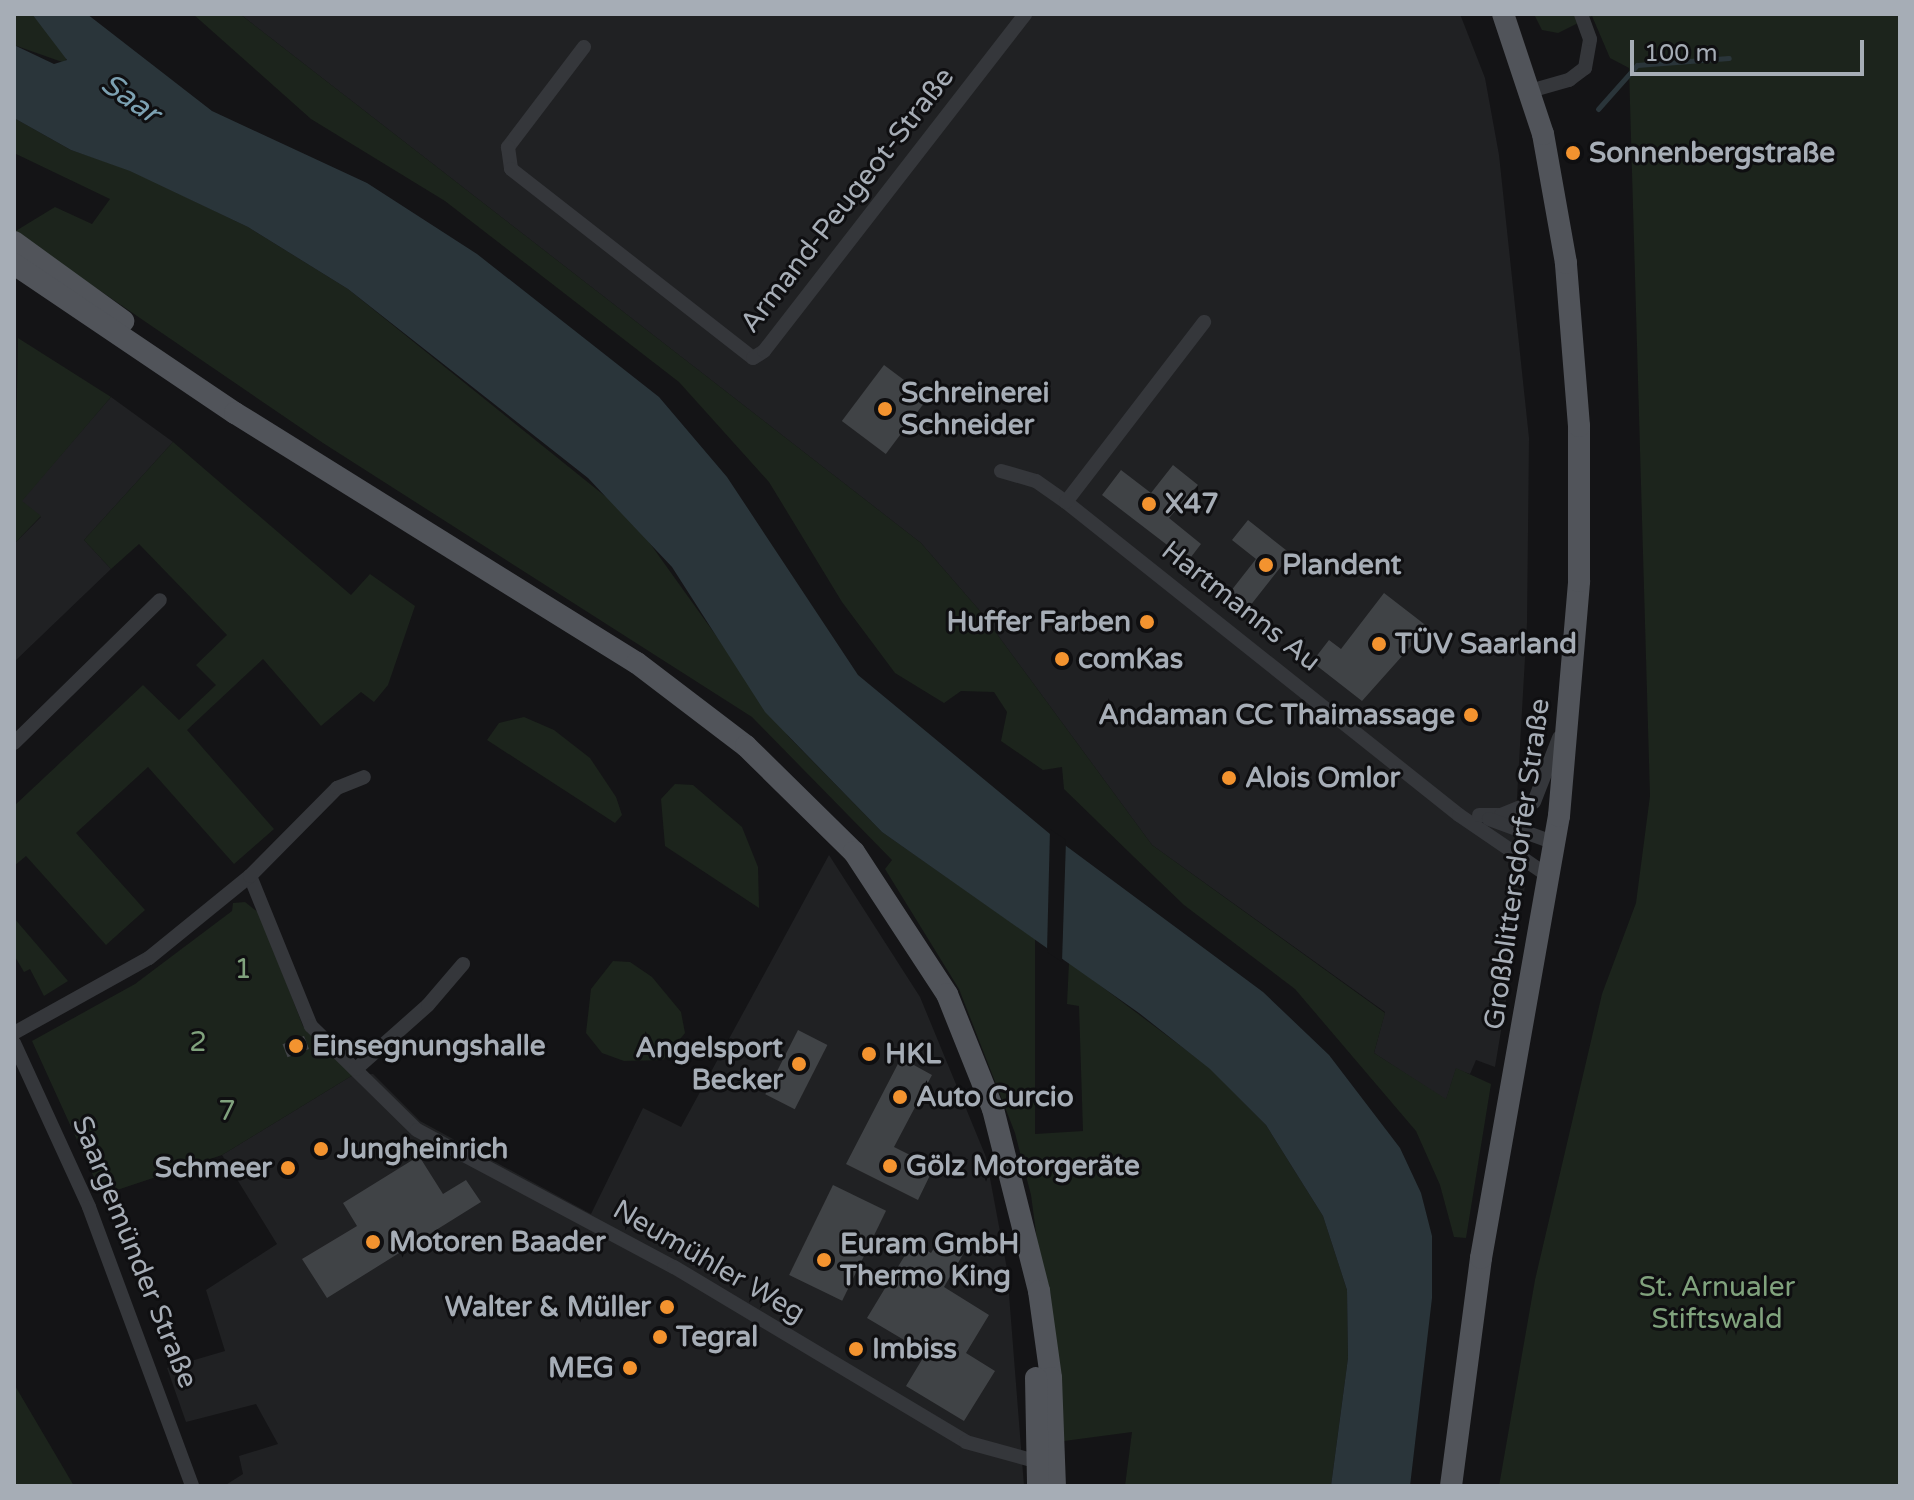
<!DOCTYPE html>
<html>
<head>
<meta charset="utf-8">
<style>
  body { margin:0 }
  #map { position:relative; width:1914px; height:1500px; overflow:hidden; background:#141416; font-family:"Varela Round",sans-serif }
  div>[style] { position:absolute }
  .built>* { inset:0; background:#202123 }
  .green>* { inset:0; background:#1c241c }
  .water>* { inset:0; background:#2a353a }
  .pier>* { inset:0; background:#141416 }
  .stream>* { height:5px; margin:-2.5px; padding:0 2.5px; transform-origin:2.5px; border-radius:2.5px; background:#2a353a }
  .building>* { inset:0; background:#404346; transform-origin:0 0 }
  .minor>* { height:14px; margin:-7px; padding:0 7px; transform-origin:7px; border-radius:7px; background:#35373b }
  .primary>* { height:22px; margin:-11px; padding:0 11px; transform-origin:11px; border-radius:11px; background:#51545a }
  .dots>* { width:22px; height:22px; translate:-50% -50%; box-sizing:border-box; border:4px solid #0f0f11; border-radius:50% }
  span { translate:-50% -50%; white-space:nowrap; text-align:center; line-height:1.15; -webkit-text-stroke:6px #0f0f11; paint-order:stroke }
  .poi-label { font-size:28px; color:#a6adb6; font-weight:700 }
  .left { translate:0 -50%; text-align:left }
  .right { translate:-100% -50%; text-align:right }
  .street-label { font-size:28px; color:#a6adb6 }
  .park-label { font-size:28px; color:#80a27d }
  .water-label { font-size:30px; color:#7ca1b2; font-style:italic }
  .frame { position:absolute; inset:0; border:16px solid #a6adb6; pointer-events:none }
  .scale { position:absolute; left:1630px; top:40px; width:234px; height:36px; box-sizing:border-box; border:4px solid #a6adb6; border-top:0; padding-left:10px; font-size:24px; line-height:28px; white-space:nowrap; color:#a6adb6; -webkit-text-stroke:6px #0f0f11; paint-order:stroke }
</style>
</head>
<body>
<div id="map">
  <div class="built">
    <div style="clip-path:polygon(240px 14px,1460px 14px,1485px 78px,1499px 155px,1529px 438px,1527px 623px,1513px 868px,1525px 886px,1495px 1067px,1476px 1060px,1470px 1074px,1456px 1069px,1446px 1100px,1374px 1053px,1385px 1012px,1152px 845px,980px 611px,921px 543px)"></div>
    <div style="clip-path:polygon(111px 397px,173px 442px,84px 540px,111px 569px,14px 662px,14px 544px,41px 517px,21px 501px)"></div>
    <div style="clip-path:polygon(829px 855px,920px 997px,986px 1157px,1007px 1269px,1024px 1486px,224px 1486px,243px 1474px,239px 1456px,278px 1444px,256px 1404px,186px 1422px,167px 1368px,225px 1351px,206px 1290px,277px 1244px,222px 1155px,353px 1075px,373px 1074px,420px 1121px,591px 1214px,643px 1108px,681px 1127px)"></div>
  </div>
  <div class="green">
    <div style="clip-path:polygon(14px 14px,32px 14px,67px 55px,65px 63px,14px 45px)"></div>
    <div style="clip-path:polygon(193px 14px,240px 14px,921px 543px,980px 611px,1152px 845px,1385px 1013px,1374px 1053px,1446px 1099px,1456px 1068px,1491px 1084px,1466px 1238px,1454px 1237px,1440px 1185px,1416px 1131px,1295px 989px,1184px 905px,1134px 857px,1064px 789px,1062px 767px,1043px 770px,1001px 741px,1007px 712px,994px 692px,961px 691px,944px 703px,895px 673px,842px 602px,769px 482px,679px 382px,445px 201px,311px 119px)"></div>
    <div style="clip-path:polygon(1534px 14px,1900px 14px,1900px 1486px,1499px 1486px,1535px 1280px,1602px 994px,1636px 903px,1650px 796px,1629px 68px,1610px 58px,1592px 16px,1558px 33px,1542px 30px)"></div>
    <div style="clip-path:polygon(14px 118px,71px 150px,130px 170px,248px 227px,348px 289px,631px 517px,788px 736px,882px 832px,1035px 939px,1035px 1134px,1083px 1131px,1079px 1006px,1067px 1004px,1069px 962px,1210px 1068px,1266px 1125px,1323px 1216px,1347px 1290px,1348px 1358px,1331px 1486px,1125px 1486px,1132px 1432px,1064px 1441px,1031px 1195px,1015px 1133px,959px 989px,885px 869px,892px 860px,752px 717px,323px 443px,14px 232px,55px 207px,92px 224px,110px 199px,14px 153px)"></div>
    <div style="clip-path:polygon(18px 338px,111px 397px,22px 501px,41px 516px,14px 544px)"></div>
    <div style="clip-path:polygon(173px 442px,351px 595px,370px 574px,415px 606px,388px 685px,374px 702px,361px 692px,321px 726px,263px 659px,187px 730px,274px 829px,234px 864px,148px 767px,76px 833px,145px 910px,106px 945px,26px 856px,14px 866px,14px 806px,143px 685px,179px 720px,216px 685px,196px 665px,227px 635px,139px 544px,111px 569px,84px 540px)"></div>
    <div style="clip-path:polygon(524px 717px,554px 730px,590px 758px,616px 797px,622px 815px,615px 823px,487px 740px,499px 723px)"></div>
    <div style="clip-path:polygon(675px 784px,693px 785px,742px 827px,758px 867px,759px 908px,665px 846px,661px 799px)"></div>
    <div style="clip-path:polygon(245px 902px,259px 913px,303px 1026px,353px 1075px,222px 1155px,102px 1195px,32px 1041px,135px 984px,232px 911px,233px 903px)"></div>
    <div style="clip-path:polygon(14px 918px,68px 981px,44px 996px,30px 969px,24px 972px,14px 955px)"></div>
    <div style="clip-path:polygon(613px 961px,630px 962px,652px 977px,681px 1012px,685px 1033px,663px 1060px,624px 1061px,602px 1053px,586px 1033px,591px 989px)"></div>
    <div style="clip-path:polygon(14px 1384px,74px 1486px,14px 1486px)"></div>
  </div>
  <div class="water">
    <div style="clip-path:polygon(32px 14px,87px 14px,212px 111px,367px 183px,477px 254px,659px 397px,727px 477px,858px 675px,1050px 834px,1263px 992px,1329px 1055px,1400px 1148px,1421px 1193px,1432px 1236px,1432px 1298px,1410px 1486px,1331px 1486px,1348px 1358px,1347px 1290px,1323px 1216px,1266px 1125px,1210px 1069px,1139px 1013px,882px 832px,765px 712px,672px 567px,588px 478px,348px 289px,248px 227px,130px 171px,71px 150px,14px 118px,14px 45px,54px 64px,67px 60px)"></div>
  </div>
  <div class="pier">
    <div style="clip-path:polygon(1050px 829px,1066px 840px,1062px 962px,1047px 952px)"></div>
  </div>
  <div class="stream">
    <div style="left:1598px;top:109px;width:59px;rotate:-48.4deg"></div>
    <div style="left:1637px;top:65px;width:92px;rotate:-4.4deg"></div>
  </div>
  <div class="building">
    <div style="left:884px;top:365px;width:55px;height:70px;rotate:37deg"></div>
    <div style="clip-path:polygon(1173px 465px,1198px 485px,1169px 518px,1201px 544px,1188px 561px,1102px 495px,1121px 470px,1151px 493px)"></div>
    <div style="clip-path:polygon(1248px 520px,1291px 554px,1246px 611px,1227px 596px,1256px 559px,1232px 540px)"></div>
    <div style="clip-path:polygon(1384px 593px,1428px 627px,1362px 701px,1312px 662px,1329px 640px,1341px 649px)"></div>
    <div style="left:798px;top:1030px;width:33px;height:72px;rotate:27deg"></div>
    <div style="left:304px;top:1036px;width:14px;height:23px;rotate:69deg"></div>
    <div style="clip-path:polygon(901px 1058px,932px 1075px,894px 1147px,934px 1167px,918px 1200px,846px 1164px)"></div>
    <div style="clip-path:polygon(419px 1156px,443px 1194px,466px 1180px,481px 1202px,327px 1298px,302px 1259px,357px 1226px,343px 1203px)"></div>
    <div style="left:833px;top:1185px;width:59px;height:100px;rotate:26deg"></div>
    <div style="clip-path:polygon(945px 1230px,969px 1244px,944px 1287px,989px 1315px,966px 1353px,995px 1371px,964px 1421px,906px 1386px,926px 1353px,867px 1318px,913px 1242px,931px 1253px)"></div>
  </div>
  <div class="minor">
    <div style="left:584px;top:47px;width:126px;rotate:127.2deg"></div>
    <div style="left:508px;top:147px;width:22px;rotate:82deg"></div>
    <div style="left:511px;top:169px;width:307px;rotate:38deg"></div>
    <div style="left:753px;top:358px;width:13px;rotate:-32deg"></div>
    <div style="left:764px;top:351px;width:426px;rotate:-52.2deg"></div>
    <div style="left:1530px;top:91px;width:41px;rotate:-15.8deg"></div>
    <div style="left:1569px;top:80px;width:20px;rotate:-37deg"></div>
    <div style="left:1585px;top:68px;width:29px;rotate:-80deg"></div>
    <div style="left:1590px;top:39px;width:27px;rotate:-110deg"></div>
    <div style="left:1001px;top:471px;width:36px;rotate:16deg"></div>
    <div style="left:1036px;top:481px;width:37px;rotate:35deg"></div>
    <div style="left:1066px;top:502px;width:502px;rotate:38.54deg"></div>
    <div style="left:1459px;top:815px;width:110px;rotate:34.3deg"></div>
    <div style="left:1066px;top:502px;width:227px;rotate:-52.5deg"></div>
    <div style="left:14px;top:743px;width:204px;rotate:-44.4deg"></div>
    <div style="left:1479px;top:815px;width:22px"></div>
    <div style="left:1501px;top:815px;width:35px;rotate:-22deg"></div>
    <div style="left:1534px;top:802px;width:69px;rotate:-68.7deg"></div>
    <div style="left:1489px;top:819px;width:70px;rotate:20deg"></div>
    <div style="left:250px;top:876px;width:162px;rotate:67.9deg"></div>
    <div style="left:311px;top:1026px;width:148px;rotate:44.5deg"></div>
    <div style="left:417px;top:1130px;width:291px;rotate:28.1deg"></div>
    <div style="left:674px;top:1267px;width:340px;rotate:30.9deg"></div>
    <div style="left:966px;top:1442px;width:79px;rotate:15.4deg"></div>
    <div style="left:14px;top:1033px;width:154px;rotate:-29.1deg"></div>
    <div style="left:149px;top:958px;width:130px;rotate:-39.1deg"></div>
    <div style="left:250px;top:876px;width:124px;rotate:-45.3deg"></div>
    <div style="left:337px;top:788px;width:29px;rotate:-22deg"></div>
    <div style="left:14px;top:1043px;width:180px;rotate:65.4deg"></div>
    <div style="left:89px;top:1207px;width:297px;rotate:69.7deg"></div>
    <div style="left:356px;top:1069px;width:96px;rotate:-41.6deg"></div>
    <div style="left:428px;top:1005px;width:54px;rotate:-49.5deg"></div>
  </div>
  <div class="primary">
    <div style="left:14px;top:242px;width:135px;rotate:35.9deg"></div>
    <div style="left:14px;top:264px;width:267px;rotate:34deg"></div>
    <div style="left:235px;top:413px;width:473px;rotate:31.9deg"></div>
    <div style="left:637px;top:663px;width:137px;rotate:37.3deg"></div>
    <div style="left:746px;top:746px;width:151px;rotate:44.5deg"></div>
    <div style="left:854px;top:852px;width:170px;rotate:56.8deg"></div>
    <div style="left:947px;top:994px;width:124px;rotate:68.2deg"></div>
    <div style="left:993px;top:1109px;width:188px;rotate:75.8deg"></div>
    <div style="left:1039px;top:1291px;width:88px;rotate:82.1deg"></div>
    <div style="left:1051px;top:1378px;width:108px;rotate:87.9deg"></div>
    <div style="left:1036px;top:1378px;width:108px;rotate:88.9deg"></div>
    <div style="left:1451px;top:1486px;width:230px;rotate:-82.5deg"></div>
    <div style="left:1481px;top:1258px;width:449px;rotate:-80deg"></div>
    <div style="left:1559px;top:816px;width:236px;rotate:-85.1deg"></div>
    <div style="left:1579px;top:581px;width:155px;rotate:-90deg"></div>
    <div style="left:1579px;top:426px;width:164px;rotate:-94.6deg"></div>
    <div style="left:1566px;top:263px;width:131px;rotate:-100.1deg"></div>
    <div style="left:1543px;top:134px;width:126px;rotate:-108.4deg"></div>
  </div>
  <div class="dots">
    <div style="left:1573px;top:153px;background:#f3932f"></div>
    <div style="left:885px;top:409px;background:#f3932f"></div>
    <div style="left:1149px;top:504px;background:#f3932f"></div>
    <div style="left:1266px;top:565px;background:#f3932f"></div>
    <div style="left:1147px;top:622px;background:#f3932f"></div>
    <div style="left:1379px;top:644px;background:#f3932f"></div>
    <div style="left:1062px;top:659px;background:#f3932f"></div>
    <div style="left:1471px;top:715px;background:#f3932f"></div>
    <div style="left:1229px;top:778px;background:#f3932f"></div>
    <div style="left:296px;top:1046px;background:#f3932f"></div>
    <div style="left:869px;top:1054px;background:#f3932f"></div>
    <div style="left:799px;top:1064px;background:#f3932f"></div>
    <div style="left:900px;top:1097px;background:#f3932f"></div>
    <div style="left:321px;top:1149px;background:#f3932f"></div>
    <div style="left:890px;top:1166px;background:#f3932f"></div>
    <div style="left:288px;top:1168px;background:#f3932f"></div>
    <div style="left:373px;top:1242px;background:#f3932f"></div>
    <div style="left:824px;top:1260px;background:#f3932f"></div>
    <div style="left:667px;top:1307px;background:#f3932f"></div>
    <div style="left:660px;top:1337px;background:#f3932f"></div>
    <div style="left:856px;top:1349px;background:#f3932f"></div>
    <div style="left:630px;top:1368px;background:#f3932f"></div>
  </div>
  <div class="poi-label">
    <span class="left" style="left:1589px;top:153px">Sonnenbergstraße</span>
    <span class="left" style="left:901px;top:409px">Schreinerei<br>Schneider</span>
    <span class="left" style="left:1165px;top:504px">X47</span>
    <span class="left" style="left:1282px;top:565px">Plandent</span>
    <span class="right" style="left:1131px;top:622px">Huffer Farben</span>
    <span class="left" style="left:1395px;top:644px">TÜV Saarland</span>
    <span class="left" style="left:1078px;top:659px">comKas</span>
    <span class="right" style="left:1455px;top:715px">Andaman CC Thaimassage</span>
    <span class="left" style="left:1245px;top:778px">Alois Omlor</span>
    <span class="left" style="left:312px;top:1046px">Einsegnungshalle</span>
    <span class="right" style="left:783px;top:1064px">Angelsport<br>Becker</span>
    <span class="left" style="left:885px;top:1054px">HKL</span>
    <span class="left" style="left:916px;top:1097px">Auto Curcio</span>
    <span class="left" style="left:337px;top:1149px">Jungheinrich</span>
    <span class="left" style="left:906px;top:1166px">Gölz Motorgeräte</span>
    <span class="right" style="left:272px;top:1168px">Schmeer</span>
    <span class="left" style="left:389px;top:1242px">Motoren Baader</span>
    <span class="left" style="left:840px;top:1260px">Euram GmbH<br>Thermo King</span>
    <span class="right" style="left:651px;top:1307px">Walter &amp; Müller</span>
    <span class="left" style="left:676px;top:1337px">Tegral</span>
    <span class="left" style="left:872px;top:1349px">Imbiss</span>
    <span class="right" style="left:614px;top:1368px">MEG</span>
  </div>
  <div class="street-label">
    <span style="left:847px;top:200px;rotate:-52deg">Armand-Peugeot-Straße</span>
    <span style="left:1241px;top:606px;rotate:38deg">Hartmanns Au</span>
    <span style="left:1517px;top:864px;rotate:-82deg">Großblittersdorfer Straße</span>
    <span style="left:135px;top:1252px;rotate:68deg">Saargemünder Straße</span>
    <span style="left:709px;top:1261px;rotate:30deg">Neumühler Weg</span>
  </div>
  <div class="park-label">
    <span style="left:243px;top:969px">1</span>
    <span style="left:198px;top:1042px">2</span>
    <span style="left:227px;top:1111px">7</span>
    <span style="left:1717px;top:1303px">St. Arnualer<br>Stiftswald</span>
  </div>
  <div class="water-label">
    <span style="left:130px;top:99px;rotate:35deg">Saar</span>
  </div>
  <div class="frame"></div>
  <div class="scale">100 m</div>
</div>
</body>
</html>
